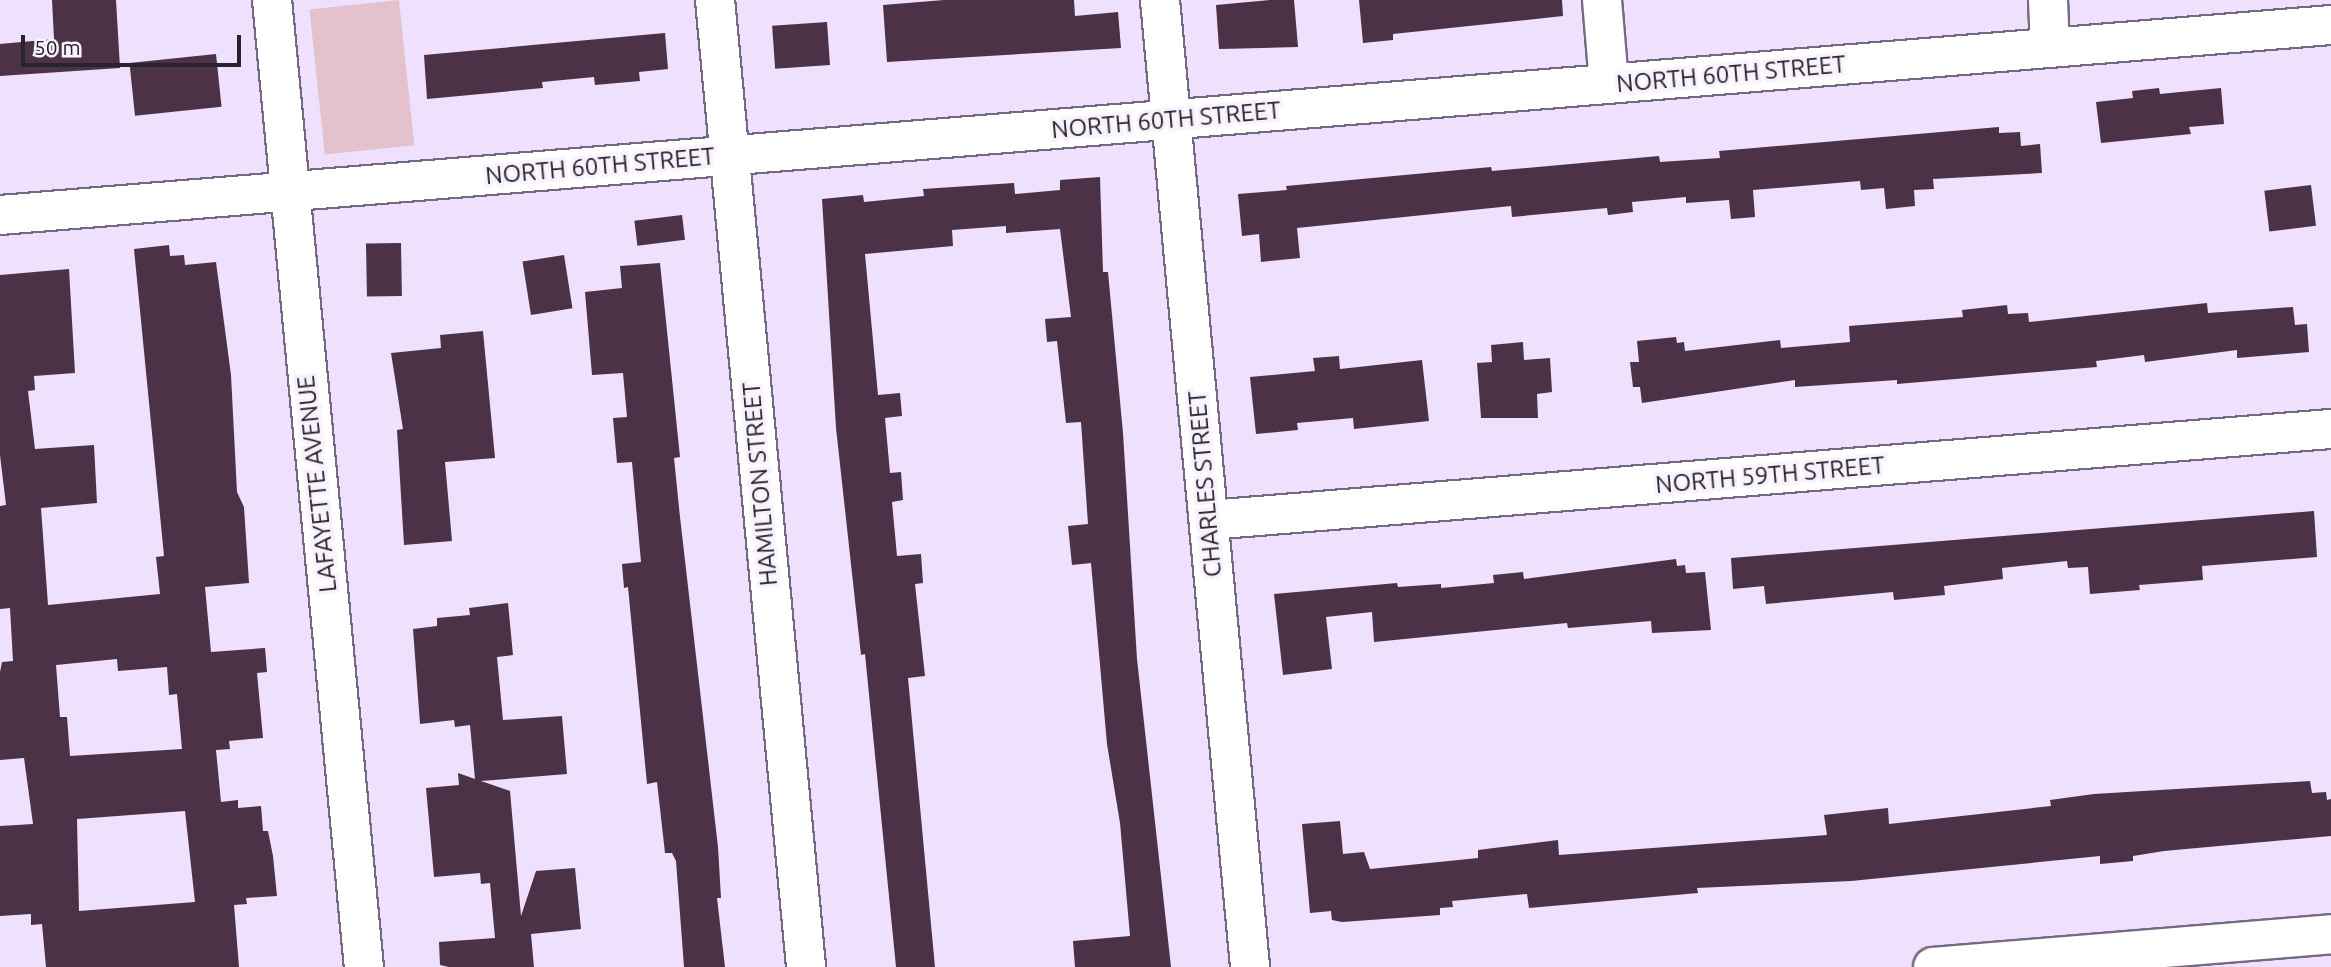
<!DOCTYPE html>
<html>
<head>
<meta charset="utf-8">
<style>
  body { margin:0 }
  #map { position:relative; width:2331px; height:967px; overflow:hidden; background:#efe0fd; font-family:Ubuntu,sans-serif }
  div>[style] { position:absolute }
  .green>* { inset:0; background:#e4c2cd; transform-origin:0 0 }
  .building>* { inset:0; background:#4b3247; transform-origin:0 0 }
  .roads { filter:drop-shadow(2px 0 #766982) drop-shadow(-2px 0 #766982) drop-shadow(0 2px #766982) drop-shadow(0 -2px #766982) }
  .minor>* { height:38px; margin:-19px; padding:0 19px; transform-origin:19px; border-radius:19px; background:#fff }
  span { translate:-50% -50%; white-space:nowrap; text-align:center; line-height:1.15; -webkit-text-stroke:7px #f8f2fd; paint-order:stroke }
  .street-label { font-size:24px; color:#29232e }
  .scale { position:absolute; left:21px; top:35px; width:220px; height:32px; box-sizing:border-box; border:4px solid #29232e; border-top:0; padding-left:9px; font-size:21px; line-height:24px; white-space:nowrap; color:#29232e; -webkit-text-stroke:5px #f8f2fd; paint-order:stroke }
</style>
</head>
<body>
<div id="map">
  <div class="green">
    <div style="left:399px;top:0;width:146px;height:90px;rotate:84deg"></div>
  </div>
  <div class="building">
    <div style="clip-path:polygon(52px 0,116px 0,120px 68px,0 76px,0 44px,54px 39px)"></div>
    <div style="clip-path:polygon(944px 0,1074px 0,1075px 16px,1118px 12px,1121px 48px,887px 62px,883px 5px)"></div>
    <div style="clip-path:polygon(1270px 0,1294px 0,1298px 47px,1219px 49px,1216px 5px)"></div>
    <div style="clip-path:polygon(1359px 0,1562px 0,1563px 16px,1393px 34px,1393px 40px,1363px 43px)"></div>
    <div style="left:827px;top:22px;width:43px;height:55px;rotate:86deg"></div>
    <div style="clip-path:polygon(665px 33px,668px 69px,639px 72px,640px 81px,595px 85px,594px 77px,542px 82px,543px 88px,427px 99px,424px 55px)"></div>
    <div style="left:216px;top:54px;width:53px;height:87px;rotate:84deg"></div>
    <div style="clip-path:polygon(2159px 88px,2160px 94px,2221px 88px,2224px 124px,2189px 127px,2191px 134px,2101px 143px,2096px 102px,2133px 98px,2132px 91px)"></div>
    <div style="clip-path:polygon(1999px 127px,1999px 133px,2020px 132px,2021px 146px,2040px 144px,2042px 173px,1933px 179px,1934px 189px,1914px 190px,1915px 206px,1886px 209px,1884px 188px,1861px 190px,1860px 181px,1753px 190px,1755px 217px,1731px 219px,1729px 200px,1686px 203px,1686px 197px,1632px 202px,1633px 212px,1608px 215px,1607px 208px,1512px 217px,1511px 206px,1297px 228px,1300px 258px,1261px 262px,1259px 234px,1242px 236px,1238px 194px,1287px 190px,1286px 186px,1491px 167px,1492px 171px,1659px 156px,1660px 162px,1720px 158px,1719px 151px)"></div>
    <div style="clip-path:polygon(1100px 177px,1103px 272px,1108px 272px,1123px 433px,1137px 659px,1171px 967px,1075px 967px,1073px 941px,1130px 936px,1120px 823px,1107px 744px,1091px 563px,1072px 565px,1068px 526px,1088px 524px,1081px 422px,1066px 423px,1057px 341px,1047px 342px,1045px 319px,1071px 317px,1060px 229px,1006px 233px,1006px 226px,952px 230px,953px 246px,865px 254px,878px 395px,900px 393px,902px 416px,885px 418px,890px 473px,901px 472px,903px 500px,892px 502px,897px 556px,921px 554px,923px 583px,915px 584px,925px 676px,908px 678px,935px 967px,896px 967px,865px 654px,861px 655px,836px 428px,822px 199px,863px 195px,864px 202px,924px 196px,923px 189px,1014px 183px,1015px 194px,1060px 190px,1060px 180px)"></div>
    <div style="left:2311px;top:185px;width:41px;height:47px;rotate:83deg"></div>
    <div style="left:682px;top:215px;width:25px;height:48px;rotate:83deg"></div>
    <div style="left:401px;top:243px;width:53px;height:35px;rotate:89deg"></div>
    <div style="clip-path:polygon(evenodd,169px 245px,170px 256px,184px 255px,185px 265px,216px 262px,231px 375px,237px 492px,244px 507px,249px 583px,205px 587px,211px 652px,265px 648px,267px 672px,257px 673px,263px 738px,229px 741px,230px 749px,216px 750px,221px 802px,238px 800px,238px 808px,261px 806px,263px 831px,268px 831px,273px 856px,277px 896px,246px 898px,247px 904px,234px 905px,239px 967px,46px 967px,42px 924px,31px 925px,31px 914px,0 916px,0 826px,33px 824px,24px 758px,0 760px,0 672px,2px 662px,13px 661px,10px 608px,0 609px,0 506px,6px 505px,0 455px,0 275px,69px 269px,75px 373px,34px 376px,35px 390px,28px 391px,35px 449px,94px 445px,97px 503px,41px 508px,48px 605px,160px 594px,156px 557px,164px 556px,134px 249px,169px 245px,117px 659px,118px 671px,167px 667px,169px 695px,177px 694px,182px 749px,70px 756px,67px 717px,60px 717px,56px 665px,117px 659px,169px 245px,185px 811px,195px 902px,79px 911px,77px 819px,185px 811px)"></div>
    <div style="left:564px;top:255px;width:54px;height:42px;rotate:81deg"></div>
    <div style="clip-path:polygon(660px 263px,680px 457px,674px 458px,680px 517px,718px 847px,721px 898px,717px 898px,725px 967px,684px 967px,676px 861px,672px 853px,665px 853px,657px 782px,647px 784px,628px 587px,624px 588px,622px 564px,641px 562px,632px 462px,617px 463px,613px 418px,627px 417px,623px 373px,592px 375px,585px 292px,622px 288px,620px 266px)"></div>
    <div style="clip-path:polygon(2207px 303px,2208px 313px,2293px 307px,2295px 325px,2307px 324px,2309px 352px,2237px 358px,2237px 350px,2145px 362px,2144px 355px,2096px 361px,2097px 367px,1897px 384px,1897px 380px,1795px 387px,1795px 380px,1642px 403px,1640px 387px,1633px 387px,1630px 362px,1639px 362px,1637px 341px,1676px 337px,1677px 343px,1684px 342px,1685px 351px,1780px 340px,1781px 348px,1850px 342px,1849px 326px,1963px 317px,1962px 310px,2007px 305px,2008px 314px,2028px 313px,2029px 322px)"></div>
    <div style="clip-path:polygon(483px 331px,495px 458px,445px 462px,452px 541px,404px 545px,397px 430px,403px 429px,391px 353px,441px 348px,440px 335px)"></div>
    <div style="clip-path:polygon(1523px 342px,1524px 360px,1550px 358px,1552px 392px,1537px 394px,1538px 418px,1481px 418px,1477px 363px,1492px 362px,1491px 345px)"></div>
    <div style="clip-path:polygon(1339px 356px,1340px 369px,1422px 360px,1429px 421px,1354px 429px,1353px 418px,1297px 423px,1298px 430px,1256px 434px,1250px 377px,1315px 371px,1313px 358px)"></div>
    <div style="clip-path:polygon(2314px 511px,2317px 557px,2202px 566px,2203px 580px,2139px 585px,2140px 590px,2090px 594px,2088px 567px,2068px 568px,2067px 561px,2002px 568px,2003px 579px,1944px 586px,1945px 595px,1894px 600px,1893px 592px,1766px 604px,1764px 586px,1733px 589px,1731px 558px)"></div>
    <div style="clip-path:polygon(1676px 559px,1677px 566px,1685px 565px,1686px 573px,1705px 572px,1711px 630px,1652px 633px,1651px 621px,1568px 628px,1567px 623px,1374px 642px,1372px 612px,1326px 617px,1332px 669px,1283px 675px,1274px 594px,1397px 583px,1398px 587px,1441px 584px,1441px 588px,1494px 583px,1493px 575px,1523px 572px,1524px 579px)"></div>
    <div style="clip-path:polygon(508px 603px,513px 655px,497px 657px,503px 720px,562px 716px,567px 774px,481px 781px,510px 791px,521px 916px,536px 871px,575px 868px,581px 929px,531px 934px,534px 967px,449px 967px,440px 965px,439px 942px,495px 938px,490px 883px,481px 884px,480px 873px,434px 877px,426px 788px,459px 785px,458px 773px,475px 779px,470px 725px,455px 727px,454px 720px,420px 724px,413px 629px,437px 626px,437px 618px,470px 615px,469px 608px)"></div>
    <div style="clip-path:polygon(2310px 781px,2312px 793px,2326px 792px,2327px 800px,2331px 799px,2331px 836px,2164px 851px,2133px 856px,2133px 861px,2100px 864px,2100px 856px,1851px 881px,1697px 888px,1698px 893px,1529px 908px,1527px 894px,1452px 901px,1453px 907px,1440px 908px,1440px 915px,1342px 922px,1332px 920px,1331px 911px,1310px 913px,1302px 824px,1340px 821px,1343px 854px,1364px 852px,1370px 869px,1478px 858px,1478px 850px,1558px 840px,1559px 855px,1827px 835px,1824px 815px,1888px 808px,1889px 824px,2051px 806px,2050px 800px,2094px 794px)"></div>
  </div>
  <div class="roads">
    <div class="minor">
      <div style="left:272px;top:0;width:971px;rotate:84.57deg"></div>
      <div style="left:715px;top:0;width:971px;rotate:84.62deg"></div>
      <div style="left:1160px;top:0;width:971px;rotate:84.68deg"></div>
      <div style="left:1602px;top:0;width:84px;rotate:85.2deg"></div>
      <div style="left:2048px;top:0;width:47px;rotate:87.6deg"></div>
      <div style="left:0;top:215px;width:2339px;rotate:-4.66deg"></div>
      <div style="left:1209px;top:520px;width:1126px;rotate:-4.64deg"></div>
      <div style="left:1933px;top:967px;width:399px;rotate:-4.7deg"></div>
    </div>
  </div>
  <div class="street-label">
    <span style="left:1731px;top:74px;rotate:-5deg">NORTH 60TH STREET</span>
    <span style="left:1166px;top:120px;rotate:-5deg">NORTH 60TH STREET</span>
    <span style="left:600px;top:166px;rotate:-5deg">NORTH 60TH STREET</span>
    <span style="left:1770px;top:475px;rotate:-5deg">NORTH 59TH STREET</span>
    <span style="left:317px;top:484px;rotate:-96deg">LAFAYETTE AVENUE</span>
    <span style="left:760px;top:484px;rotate:-95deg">HAMILTON STREET</span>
    <span style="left:1205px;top:484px;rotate:-95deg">CHARLES STREET</span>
  </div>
  <div class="scale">50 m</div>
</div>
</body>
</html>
